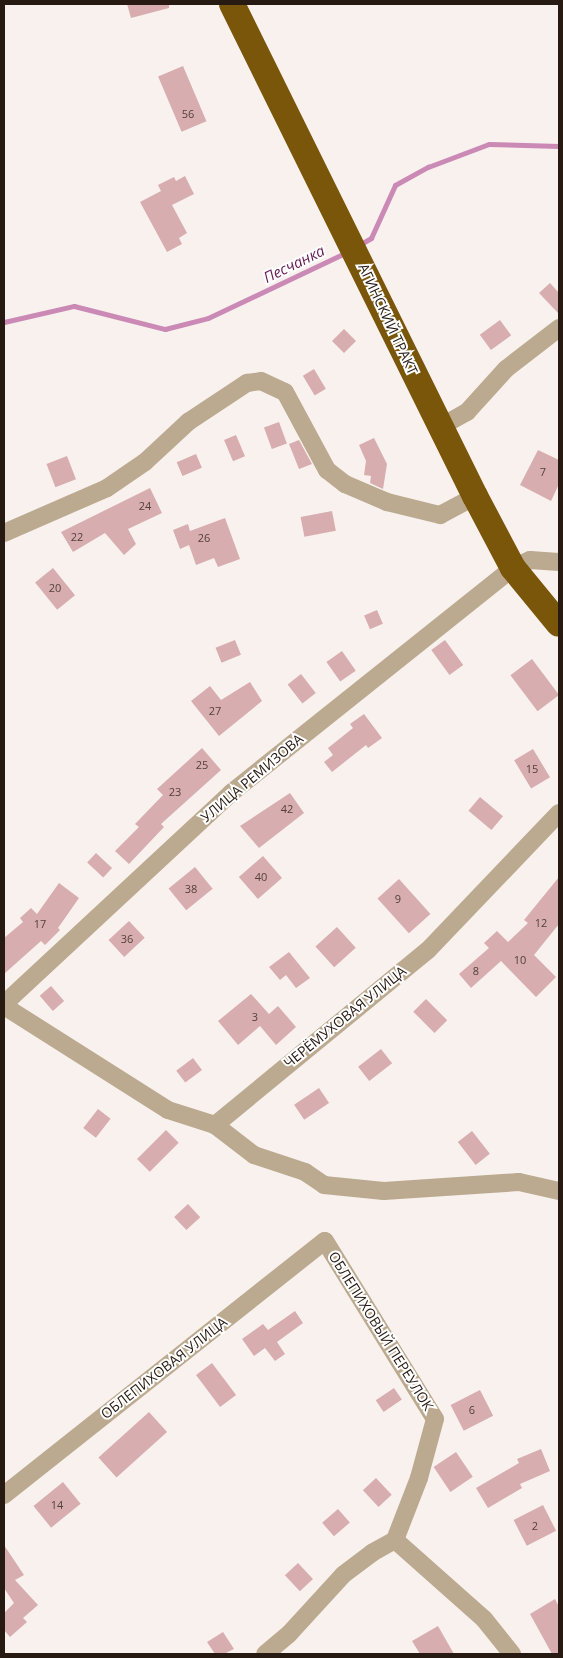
<!DOCTYPE html>
<html>
<head>
<meta charset="utf-8">
<style>
  body { margin:0 }
  #map { position:relative; width:563px; height:1658px; overflow:hidden; background:#f9f1ee; font-family:"Open Sans",sans-serif }
  div>[style] { position:absolute }
  .stream>* { height:5px; margin:-2.5px; padding:0 2.5px; transform-origin:2.5px; border-radius:2.5px; background:#ca8ab5 }
  .building>* { inset:0; background:#d7adb0; transform-origin:0 0 }
  .minor>* { height:18px; margin:-9px; padding:0 9px; transform-origin:9px; border-radius:9px; background:#bbaa8f }
  .highway>* { height:26px; margin:-13px; padding:0 13px; transform-origin:13px; border-radius:13px; background:#7a560a }
  span { translate:-50% -50%; white-space:nowrap; text-align:center; line-height:1.15; -webkit-text-stroke:4px #fff; paint-order:stroke }
  .number-label { font-size:11px; color:#533f3a }
  .number-label span { -webkit-text-stroke-width:0 }
  .street-label { font-size:14px; color:#271a13 }
  .water-label { font-size:15px; color:#651a53; font-style:italic }
  .frame { position:absolute; inset:0; border:5px solid #271a13; pointer-events:none }
</style>
</head>
<body>
<div id="map">
  <div class="stream">
    <div style="left:359px;top:245px;width:14px;rotate:-30deg"></div>
    <div style="left:371px;top:238px;width:58px;rotate:-65.6deg"></div>
    <div style="left:395px;top:185px;width:38px;rotate:-29deg"></div>
    <div style="left:428px;top:167px;width:65px;rotate:-20.7deg"></div>
    <div style="left:489px;top:144px;width:70px;rotate:1.6deg"></div>
    <div style="left:4px;top:322px;width:72px;rotate:-12.9deg"></div>
    <div style="left:74px;top:306px;width:94px;rotate:14.2deg"></div>
    <div style="left:165px;top:329px;width:44px;rotate:-14.3deg"></div>
    <div style="left:208px;top:318px;width:154px;rotate:-25.4deg"></div>
  </div>
  <div class="building">
    <div style="clip-path:polygon(127px 4px,169px 4px,169px 8px,131px 18px)"></div>
    <div style="left:183px;top:66px;width:60px;height:27px;rotate:67deg"></div>
    <div style="clip-path:polygon(185px 176px,194px 194px,172px 205px,187px 233px,179px 238px,182px 244px,167px 252px,140px 202px,161px 191px,158px 185px,174px 177px,176px 181px)"></div>
    <div style="clip-path:polygon(550px 283px,559px 293px,559px 314px,539px 293px)"></div>
    <div style="left:500px;top:320px;width:19px;height:25px;rotate:54deg"></div>
    <div style="left:344px;top:329px;width:17px;height:17px;rotate:45deg"></div>
    <div style="left:314px;top:369px;width:23px;height:13px;rotate:59deg"></div>
    <div style="left:279px;top:422px;width:23px;height:16px;rotate:70deg"></div>
    <div style="left:236px;top:435px;width:23px;height:13px;rotate:67deg"></div>
    <div style="clip-path:polygon(374px 438px,387px 464px,383px 489px,370px 483px,371px 476px,364px 475px,366px 461px,359px 445px)"></div>
    <div style="clip-path:polygon(299px 440px,312px 464px,299px 469px,289px 444px)"></div>
    <div style="clip-path:polygon(538px 450px,559px 460px,559px 484px,551px 501px,520px 485px)"></div>
    <div style="left:196px;top:454px;width:15px;height:21px;rotate:67deg"></div>
    <div style="left:67px;top:456px;width:25px;height:22px;rotate:69deg"></div>
    <div style="clip-path:polygon(150px 488px,162px 513px,128px 529px,136px 544px,124px 555px,105px 533px,73px 552px,61px 532px)"></div>
    <div style="left:332px;top:511px;width:20px;height:32px;rotate:79deg"></div>
    <div style="clip-path:polygon(225px 518px,240px 559px,218px 567px,214px 558px,196px 565px,189px 545px,180px 549px,173px 530px,188px 524px,190px 531px)"></div>
    <div style="left:53px;top:568px;width:35px;height:23px;rotate:51deg"></div>
    <div style="left:377px;top:610px;width:15px;height:14px;rotate:67deg"></div>
    <div style="left:235px;top:640px;width:16px;height:21px;rotate:68deg"></div>
    <div style="left:445px;top:640px;width:31px;height:17px;rotate:54deg"></div>
    <div style="left:342px;top:651px;width:24px;height:19px;rotate:55deg"></div>
    <div style="left:532px;top:659px;width:45px;height:27px;rotate:53deg"></div>
    <div style="left:301px;top:674px;width:24px;height:17px;rotate:52deg"></div>
    <div style="clip-path:polygon(250px 682px,262px 701px,219px 736px,191px 701px,210px 686px,221px 700px)"></div>
    <div style="clip-path:polygon(364px 714px,382px 738px,368px 748px,366px 745px,332px 772px,324px 762px,333px 755px,328px 748px,353px 728px,350px 724px)"></div>
    <div style="clip-path:polygon(202px 748px,221px 770px,161px 824px,164px 827px,129px 864px,115px 851px,139px 827px,135px 824px,163px 795px,157px 789px)"></div>
    <div style="left:533px;top:749px;width:33px;height:22px;rotate:59deg"></div>
    <div style="clip-path:polygon(290px 793px,304px 813px,259px 848px,240px 826px)"></div>
    <div style="left:480px;top:797px;width:30px;height:18px;rotate:40deg"></div>
    <div style="left:96px;top:853px;width:22px;height:13px;rotate:43deg"></div>
    <div style="left:263px;top:856px;width:29px;height:32px;rotate:49deg"></div>
    <div style="left:195px;top:867px;width:28px;height:34px;rotate:51deg"></div>
    <div style="clip-path:polygon(559px 877px,559px 924px,534px 955px,556px 977px,536px 997px,501px 961px,471px 988px,459px 974px,489px 948px,484px 943px,497px 931px,508px 942px,528px 923px,524px 920px)"></div>
    <div style="left:399px;top:879px;width:47px;height:29px;rotate:48deg"></div>
    <div style="clip-path:polygon(59px 883px,79px 898px,58px 928px,60px 930px,45px 945px,41px 941px,4px 974px,4px 938px,23px 922px,20px 918px,31px 908px,37px 914px)"></div>
    <div style="left:129px;top:921px;width:23px;height:28px;rotate:47deg"></div>
    <div style="left:337px;top:927px;width:28px;height:29px;rotate:48deg"></div>
    <div style="clip-path:polygon(289px 952px,310px 978px,296px 988px,286px 975px,280px 980px,269px 967px)"></div>
    <div style="left:51px;top:986px;width:20px;height:15px;rotate:49deg"></div>
    <div style="clip-path:polygon(251px 994px,269px 1014px,278px 1006px,296px 1027px,276px 1045px,260px 1026px,238px 1045px,218px 1021px)"></div>
    <div style="left:426px;top:999px;width:30px;height:18px;rotate:45deg"></div>
    <div style="left:381px;top:1049px;width:18px;height:29px;rotate:52deg"></div>
    <div style="left:193px;top:1058px;width:15px;height:21px;rotate:53deg"></div>
    <div style="left:319px;top:1088px;width:18px;height:30px;rotate:56deg"></div>
    <div style="left:98px;top:1109px;width:16px;height:24px;rotate:38deg"></div>
    <div style="left:166px;top:1130px;width:18px;height:41px;rotate:45deg"></div>
    <div style="left:472px;top:1131px;width:29px;height:18px;rotate:52deg"></div>
    <div style="left:188px;top:1204px;width:18px;height:19px;rotate:47deg"></div>
    <div style="clip-path:polygon(295px 1311px,303px 1323px,277px 1342px,285px 1354px,275px 1361px,265px 1348px,254px 1356px,242px 1339px,263px 1324px,268px 1330px)"></div>
    <div style="left:212px;top:1363px;width:40px;height:20px;rotate:53deg"></div>
    <div style="left:394px;top:1388px;width:14px;height:22px;rotate:56deg"></div>
    <div style="left:480px;top:1390px;width:29px;height:33px;rotate:63deg"></div>
    <div style="left:149px;top:1412px;width:27px;height:68px;rotate:48deg"></div>
    <div style="clip-path:polygon(541px 1449px,550px 1471px,520px 1484px,522px 1488px,488px 1508px,476px 1488px,519px 1463px,517px 1459px)"></div>
    <div style="left:456px;top:1452px;width:30px;height:27px;rotate:56deg"></div>
    <div style="left:376px;top:1478px;width:23px;height:18px;rotate:47deg"></div>
    <div style="left:63px;top:1482px;width:28px;height:38px;rotate:51deg"></div>
    <div style="left:543px;top:1505px;width:29px;height:33px;rotate:63deg"></div>
    <div style="left:338px;top:1509px;width:18px;height:21px;rotate:49deg"></div>
    <div style="clip-path:polygon(4px 1545px,24px 1575px,15px 1580px,38px 1605px,23px 1618px,27px 1622px,10px 1637px,4px 1630px,4px 1613px,14px 1603px,4px 1588px)"></div>
    <div style="left:298px;top:1563px;width:22px;height:18px;rotate:47deg"></div>
    <div style="clip-path:polygon(555px 1599px,559px 1607px,559px 1654px,552px 1654px,530px 1614px)"></div>
    <div style="clip-path:polygon(438px 1626px,454px 1654px,420px 1654px,412px 1641px)"></div>
    <div style="clip-path:polygon(223px 1632px,234px 1649px,224px 1654px,215px 1654px,207px 1642px)"></div>
  </div>
  <div class="minor">
    <div style="left:440px;top:427px;width:31px;rotate:-29deg"></div>
    <div style="left:467px;top:412px;width:58px;rotate:-47.8deg"></div>
    <div style="left:506px;top:369px;width:67px;rotate:-37.7deg"></div>
    <div style="left:4px;top:533px;width:112px;rotate:-23.6deg"></div>
    <div style="left:107px;top:488px;width:46px;rotate:-34.4deg"></div>
    <div style="left:145px;top:462px;width:59px;rotate:-42.9deg"></div>
    <div style="left:188px;top:422px;width:71px;rotate:-33.5deg"></div>
    <div style="left:247px;top:383px;width:14px;rotate:-8deg"></div>
    <div style="left:261px;top:381px;width:26px;rotate:25deg"></div>
    <div style="left:285px;top:392px;width:89px;rotate:61.7deg"></div>
    <div style="left:327px;top:470px;width:23px;rotate:38deg"></div>
    <div style="left:345px;top:484px;width:46px;rotate:23.2deg"></div>
    <div style="left:387px;top:502px;width:55px;rotate:13.8deg"></div>
    <div style="left:440px;top:515px;width:40px;rotate:-28deg"></div>
    <div style="left:559px;top:813px;width:190px;rotate:133.7deg"></div>
    <div style="left:428px;top:950px;width:276px;rotate:140.6deg"></div>
    <div style="left:215px;top:1125px;width:49px;rotate:37.6deg"></div>
    <div style="left:254px;top:1155px;width:54px;rotate:18.4deg"></div>
    <div style="left:305px;top:1172px;width:23px;rotate:34deg"></div>
    <div style="left:324px;top:1185px;width:60px;rotate:5.7deg"></div>
    <div style="left:384px;top:1191px;width:135px;rotate:-3.8deg"></div>
    <div style="left:519px;top:1182px;width:41px;rotate:12.7deg"></div>
    <div style="left:4px;top:1004px;width:310px;rotate:-42.9deg"></div>
    <div style="left:231px;top:793px;width:361px;rotate:-38.6deg"></div>
    <div style="left:513px;top:568px;width:19px;rotate:-25deg"></div>
    <div style="left:530px;top:560px;width:29px;rotate:4deg"></div>
    <div style="left:4px;top:1006px;width:194px;rotate:32.4deg"></div>
    <div style="left:168px;top:1110px;width:49px;rotate:17.7deg"></div>
    <div style="left:4px;top:1495px;width:409px;rotate:-38.4deg"></div>
    <div style="left:325px;top:1241px;width:209px;rotate:58.3deg"></div>
    <div style="left:435px;top:1419px;width:61px;rotate:105.2deg"></div>
    <div style="left:419px;top:1478px;width:66px;rotate:111.2deg"></div>
    <div style="left:395px;top:1540px;width:26px;rotate:151deg"></div>
    <div style="left:372px;top:1553px;width:36px;rotate:143deg"></div>
    <div style="left:343px;top:1575px;width:80px;rotate:132.5deg"></div>
    <div style="left:289px;top:1634px;width:31px;rotate:140deg"></div>
    <div style="left:395px;top:1540px;width:119px;rotate:41.6deg"></div>
    <div style="left:484px;top:1619px;width:45px;rotate:51.3deg"></div>
  </div>
  <div class="highway">
    <div style="left:232px;top:4px;width:549px;rotate:63.72deg"></div>
    <div style="left:475px;top:496px;width:81px;rotate:62.2deg"></div>
    <div style="left:513px;top:568px;width:72px;rotate:50.6deg"></div>
  </div>
  <div class="number-label">
    <span style="left:188px;top:114px">56</span>
    <span style="left:543px;top:472px">7</span>
    <span style="left:145px;top:506px">24</span>
    <span style="left:77px;top:537px">22</span>
    <span style="left:204px;top:538px">26</span>
    <span style="left:55px;top:588px">20</span>
    <span style="left:215px;top:711px">27</span>
    <span style="left:202px;top:765px">25</span>
    <span style="left:532px;top:769px">15</span>
    <span style="left:175px;top:792px">23</span>
    <span style="left:287px;top:809px">42</span>
    <span style="left:261px;top:877px">40</span>
    <span style="left:191px;top:889px">38</span>
    <span style="left:398px;top:899px">9</span>
    <span style="left:541px;top:923px">12</span>
    <span style="left:40px;top:924px">17</span>
    <span style="left:127px;top:939px">36</span>
    <span style="left:520px;top:960px">10</span>
    <span style="left:476px;top:971px">8</span>
    <span style="left:255px;top:1017px">3</span>
    <span style="left:472px;top:1410px">6</span>
    <span style="left:57px;top:1505px">14</span>
    <span style="left:535px;top:1526px">2</span>
  </div>
  <div class="street-label">
    <span style="left:388px;top:319px;rotate:65deg">АГИНСКИЙ ТРАКТ</span>
    <span style="left:252px;top:778px;rotate:-40deg">УЛИЦА РЕМИЗОВА</span>
    <span style="left:345px;top:1017px;rotate:-39deg">ЧЕРЁМУХОВАЯ УЛИЦА</span>
    <span style="left:381px;top:1331px;rotate:58deg">ОБЛЕПИХОВЫЙ ПЕРЕУЛОК</span>
    <span style="left:164px;top:1368px;rotate:-38deg">ОБЛЕПИХОВАЯ УЛИЦА</span>
  </div>
  <div class="water-label">
    <span style="left:294px;top:264px;rotate:-26deg">Песчанка</span>
  </div>
  <div class="frame"></div>
</div>
</body>
</html>
